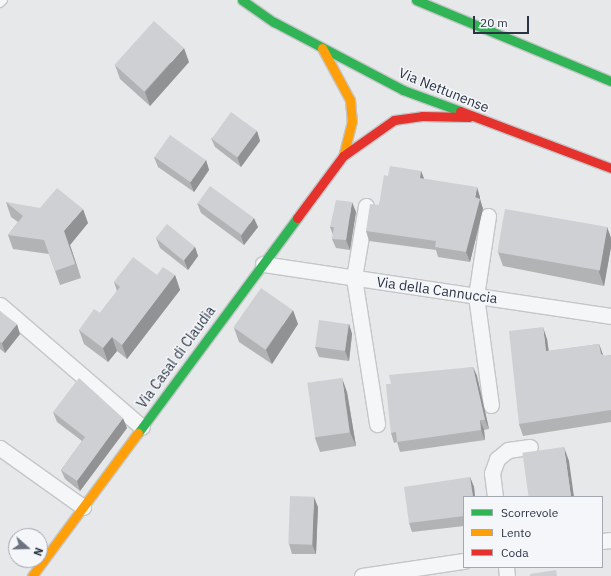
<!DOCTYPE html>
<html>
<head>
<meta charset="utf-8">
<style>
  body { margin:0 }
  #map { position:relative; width:611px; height:576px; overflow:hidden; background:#e6e8ea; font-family:"IBM Plex Sans",sans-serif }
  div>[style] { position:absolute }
  .roads { filter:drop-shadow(1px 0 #c4c6c8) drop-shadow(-1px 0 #c4c6c8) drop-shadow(0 1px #c4c6c8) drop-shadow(0 -1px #c4c6c8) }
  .lane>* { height:8px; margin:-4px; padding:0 4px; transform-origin:4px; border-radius:4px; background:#f5f6f7 }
  .street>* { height:15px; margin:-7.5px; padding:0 7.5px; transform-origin:7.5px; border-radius:7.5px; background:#f5f6f7 }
  .fast>* { height:9px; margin:-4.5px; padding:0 4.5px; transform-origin:4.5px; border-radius:4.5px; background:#30b455 }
  .slow>* { height:9px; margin:-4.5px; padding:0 4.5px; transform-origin:4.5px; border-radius:4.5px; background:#ff9f0a }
  .jam>* { height:9px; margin:-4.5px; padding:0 4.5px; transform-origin:4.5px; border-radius:4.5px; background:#e5322d }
  .wall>* { inset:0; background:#b1b3b5 }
  .shaded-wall>* { inset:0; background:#909294 }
  .building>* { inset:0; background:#ced0d3; transform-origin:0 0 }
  span { translate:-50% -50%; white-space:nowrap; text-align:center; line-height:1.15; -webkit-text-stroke:3px #f4f6f9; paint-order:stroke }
  .street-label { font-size:14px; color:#2b3445 }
  .legend { position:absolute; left:463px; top:496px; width:140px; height:72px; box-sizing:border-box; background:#f4f6f9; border:1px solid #a4a8b1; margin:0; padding:5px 7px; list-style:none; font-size:12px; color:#2b3445 }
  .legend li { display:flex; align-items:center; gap:8px; height:20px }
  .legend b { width:20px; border:1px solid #a4a8b1 }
  .north { position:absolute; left:8px; top:528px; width:40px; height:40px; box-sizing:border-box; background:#f4f6f9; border:1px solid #a4a8b1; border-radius:50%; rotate:110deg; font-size:11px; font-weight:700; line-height:16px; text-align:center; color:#2b3445 }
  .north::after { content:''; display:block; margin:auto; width:14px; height:18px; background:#6c737f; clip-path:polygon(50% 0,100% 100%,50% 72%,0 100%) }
  .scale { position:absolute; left:473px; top:16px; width:56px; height:18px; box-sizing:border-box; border:2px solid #2b3445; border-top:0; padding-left:5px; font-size:12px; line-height:14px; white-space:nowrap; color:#2b3445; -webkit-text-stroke:3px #f4f6f9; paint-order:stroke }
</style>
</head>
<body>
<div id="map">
  <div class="roads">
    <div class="lane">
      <div style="left:0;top:3px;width:4px;rotate:-45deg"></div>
    </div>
    <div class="street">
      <div style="left:366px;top:206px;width:73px;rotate:99.5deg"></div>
      <div style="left:354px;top:278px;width:148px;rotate:81deg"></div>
      <div style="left:488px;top:216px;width:81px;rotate:98.5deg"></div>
      <div style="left:476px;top:296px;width:110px;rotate:82.2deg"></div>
      <div style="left:263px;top:264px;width:352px;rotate:8.5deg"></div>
      <div style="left:0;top:305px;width:187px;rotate:40.7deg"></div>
      <div style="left:0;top:448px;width:102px;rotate:35.4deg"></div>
      <div style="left:495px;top:497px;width:24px;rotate:-97deg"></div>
      <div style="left:492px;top:473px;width:15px;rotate:-70deg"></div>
      <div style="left:497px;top:459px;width:14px;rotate:-39deg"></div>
      <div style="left:508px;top:450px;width:22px;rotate:-8deg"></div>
      <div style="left:602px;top:541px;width:9px;rotate:-6deg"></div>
      <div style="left:506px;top:567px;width:9px;rotate:84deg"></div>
      <div style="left:362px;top:576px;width:103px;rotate:-8.4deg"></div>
    </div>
    <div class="fast">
      <div style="left:242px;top:0;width:39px;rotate:35deg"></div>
      <div style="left:274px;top:22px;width:146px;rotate:27.8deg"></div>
      <div style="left:403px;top:90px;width:61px;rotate:20.2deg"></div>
      <div style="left:416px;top:0;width:211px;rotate:22.6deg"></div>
      <div style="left:138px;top:433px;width:267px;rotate:-53.5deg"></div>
    </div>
    <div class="slow">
      <div style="left:322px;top:48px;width:59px;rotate:61.7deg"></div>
      <div style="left:350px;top:100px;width:21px;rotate:85deg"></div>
      <div style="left:352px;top:121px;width:36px;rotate:104deg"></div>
      <div style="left:32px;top:576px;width:178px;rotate:-53.5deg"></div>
    </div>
    <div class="jam">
      <div style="left:460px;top:111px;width:161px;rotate:20.7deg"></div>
      <div style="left:297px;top:218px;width:77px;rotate:-53.4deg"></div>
      <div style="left:343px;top:156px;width:62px;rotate:-35.2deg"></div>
      <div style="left:394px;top:120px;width:28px;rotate:-8deg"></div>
      <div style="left:422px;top:116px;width:47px;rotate:1.2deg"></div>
    </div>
  </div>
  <div class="wall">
    <div style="clip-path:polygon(189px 62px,150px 106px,120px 79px,115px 65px)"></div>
    <div style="clip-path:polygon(257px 131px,260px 141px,241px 167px,215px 147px,211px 138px)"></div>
    <div style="clip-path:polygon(154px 157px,206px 160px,209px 170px,194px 192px,158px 167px)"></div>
    <div style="clip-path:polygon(421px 171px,424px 179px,480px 197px,480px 199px,483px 209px,470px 262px,438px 257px,436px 250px,369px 241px,366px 231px,379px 205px,388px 176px)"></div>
    <div style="clip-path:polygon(6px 202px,88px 223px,70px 245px,81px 278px,60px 285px,49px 254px,13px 249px,8px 235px,18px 222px,11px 217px)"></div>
    <div style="clip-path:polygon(197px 203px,258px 227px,244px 245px,201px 213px)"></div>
    <div style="clip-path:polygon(356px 212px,350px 250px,336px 248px,332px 239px,333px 235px,330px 227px)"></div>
    <div style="clip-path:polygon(607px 227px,611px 238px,611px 247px,604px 286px,503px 266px,498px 252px)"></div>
    <div style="clip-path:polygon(156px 238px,195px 247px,198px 256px,188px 270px,160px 248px)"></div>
    <div style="clip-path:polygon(157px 275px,175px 275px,180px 290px,127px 359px,117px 351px,108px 362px,84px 344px,79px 330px,100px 313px,117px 291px,114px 282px)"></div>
    <div style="clip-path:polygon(0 311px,20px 334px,5px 353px,0 349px)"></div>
    <div style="clip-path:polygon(298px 324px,272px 364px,239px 342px,234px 328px)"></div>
    <div style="clip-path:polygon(349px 324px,352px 334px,349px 361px,319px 357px,315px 347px)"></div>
    <div style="clip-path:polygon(547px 339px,549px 351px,599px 344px,603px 355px,605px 356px,611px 355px,611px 422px,523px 436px,519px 424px)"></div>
    <div style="clip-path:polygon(473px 367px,477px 376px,489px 429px,484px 430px,485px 440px,400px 452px,397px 442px,394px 443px,391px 433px,391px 384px)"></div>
    <div style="clip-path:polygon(347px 392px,356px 446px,320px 452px,315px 438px)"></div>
    <div style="clip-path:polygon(53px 412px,127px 428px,80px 491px,65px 479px,61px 470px,82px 441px,57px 422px)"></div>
    <div style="clip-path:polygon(470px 477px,474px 487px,475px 497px,464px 497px,464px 526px,412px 532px,409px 523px)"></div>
    <div style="clip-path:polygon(318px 507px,316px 554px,292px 554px,289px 544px)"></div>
  </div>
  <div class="shaded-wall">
    <div style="clip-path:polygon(184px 48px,189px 62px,150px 106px,145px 92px)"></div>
    <div style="clip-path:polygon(257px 131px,260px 141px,241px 167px,237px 157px)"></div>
    <div style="clip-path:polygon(206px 160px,209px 170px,194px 192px,190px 182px)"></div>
    <div style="clip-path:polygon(421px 171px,425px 181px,420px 178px)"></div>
    <div style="clip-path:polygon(477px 187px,480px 197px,480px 199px,483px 209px,470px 262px,466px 252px)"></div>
    <div style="clip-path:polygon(352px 202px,356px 212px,350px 250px,346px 240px)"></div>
    <div style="clip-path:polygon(83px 209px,88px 223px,70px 245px,81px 278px,64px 231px)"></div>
    <div style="clip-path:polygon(254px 218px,258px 227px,244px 245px,241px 236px)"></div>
    <div style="clip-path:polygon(607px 227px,611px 238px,611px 247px,604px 286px,599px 272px)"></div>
    <div style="clip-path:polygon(195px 247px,198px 256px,188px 270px,184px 260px)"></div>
    <div style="clip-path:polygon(175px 275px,180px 290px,127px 359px,122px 345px)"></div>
    <div style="clip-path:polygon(293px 310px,298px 324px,272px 364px,266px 350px)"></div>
    <div style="clip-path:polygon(17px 324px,20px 334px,5px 353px,2px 343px)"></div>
    <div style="clip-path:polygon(349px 324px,352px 334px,349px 361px,345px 351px)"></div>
    <div style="clip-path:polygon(543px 327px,547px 339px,550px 363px,546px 351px)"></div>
    <div style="clip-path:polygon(112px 337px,117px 351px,108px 362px,103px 348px)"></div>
    <div style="clip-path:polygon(599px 344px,603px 355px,601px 354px)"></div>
    <div style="clip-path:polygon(473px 367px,477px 376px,489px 429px,485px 420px)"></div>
    <div style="clip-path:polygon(342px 378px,347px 392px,356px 446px,350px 432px)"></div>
    <div style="clip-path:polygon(123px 418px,127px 428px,80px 491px,77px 481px)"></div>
    <div style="clip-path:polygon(480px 420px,484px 430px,485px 440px,481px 430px)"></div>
    <div style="clip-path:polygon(564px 447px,569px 461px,574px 497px,571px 497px)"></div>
    <div style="clip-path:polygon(470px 477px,474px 487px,475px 497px,473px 497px)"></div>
    <div style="clip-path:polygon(314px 497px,318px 507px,316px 554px,312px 544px)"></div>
  </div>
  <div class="building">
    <div style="left:154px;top:21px;width:40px;height:59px;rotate:42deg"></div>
    <div style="left:231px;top:112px;width:32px;height:33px;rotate:36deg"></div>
    <div style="left:170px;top:135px;width:44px;height:27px;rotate:35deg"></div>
    <div style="clip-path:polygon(390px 166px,421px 171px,420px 178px,477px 187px,475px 197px,480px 199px,466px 252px,435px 247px,436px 241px,366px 231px,370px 204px,379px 205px,384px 175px,388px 176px)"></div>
    <div style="left:210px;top:186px;width:54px;height:21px;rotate:36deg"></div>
    <div style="clip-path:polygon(57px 188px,83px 209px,64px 231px,75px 264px,55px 271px,44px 240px,8px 235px,23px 216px,6px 202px,40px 208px)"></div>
    <div style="clip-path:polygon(336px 200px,352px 202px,346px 240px,332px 239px,334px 227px,330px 227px)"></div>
    <div style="left:505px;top:209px;width:104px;height:44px;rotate:10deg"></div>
    <div style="left:167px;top:224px;width:36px;height:18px;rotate:39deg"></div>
    <div style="clip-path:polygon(133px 257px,157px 275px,163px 267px,175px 275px,122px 345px,112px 337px,103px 348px,79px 330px,94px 309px,100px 313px,120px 287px,114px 282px)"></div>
    <div style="left:261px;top:288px;width:39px;height:48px;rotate:35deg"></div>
    <div style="clip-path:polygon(0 311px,17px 324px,2px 343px,0 342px)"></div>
    <div style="left:319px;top:320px;width:30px;height:27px;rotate:8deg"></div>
    <div style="clip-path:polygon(543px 327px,546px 351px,599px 344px,601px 354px,605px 356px,611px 355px,611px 410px,519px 424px,509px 331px)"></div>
    <div style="clip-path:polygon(473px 367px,485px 420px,480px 420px,481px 430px,397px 442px,396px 432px,391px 433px,389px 416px,386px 384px,391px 384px,389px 375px)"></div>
    <div style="clip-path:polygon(79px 378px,123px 418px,77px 481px,61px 470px,85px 437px,53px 412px)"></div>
    <div style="left:342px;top:378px;width:55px;height:35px;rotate:82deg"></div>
    <div style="left:564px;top:447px;width:50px;height:42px;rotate:82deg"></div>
    <div style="clip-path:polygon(470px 477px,473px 497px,464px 497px,464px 516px,409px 523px,404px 487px)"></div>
    <div style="left:290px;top:496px;width:24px;height:48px;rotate:2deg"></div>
    <div style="clip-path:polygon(556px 570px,557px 576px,530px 576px,530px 574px)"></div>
  </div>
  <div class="street-label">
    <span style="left:444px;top:90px;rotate:22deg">Via Nettunense</span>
    <span style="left:437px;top:290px;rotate:8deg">Via della Cannuccia</span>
    <span style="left:176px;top:357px;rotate:-54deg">Via Casal di Claudia</span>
  </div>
  <ul class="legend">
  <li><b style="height:5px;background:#30b455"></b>Scorrevole</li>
  <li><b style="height:5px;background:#ff9f0a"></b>Lento</li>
  <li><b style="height:5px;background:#e5322d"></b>Coda</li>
  </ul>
  <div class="north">N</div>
  <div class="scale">20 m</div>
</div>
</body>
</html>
